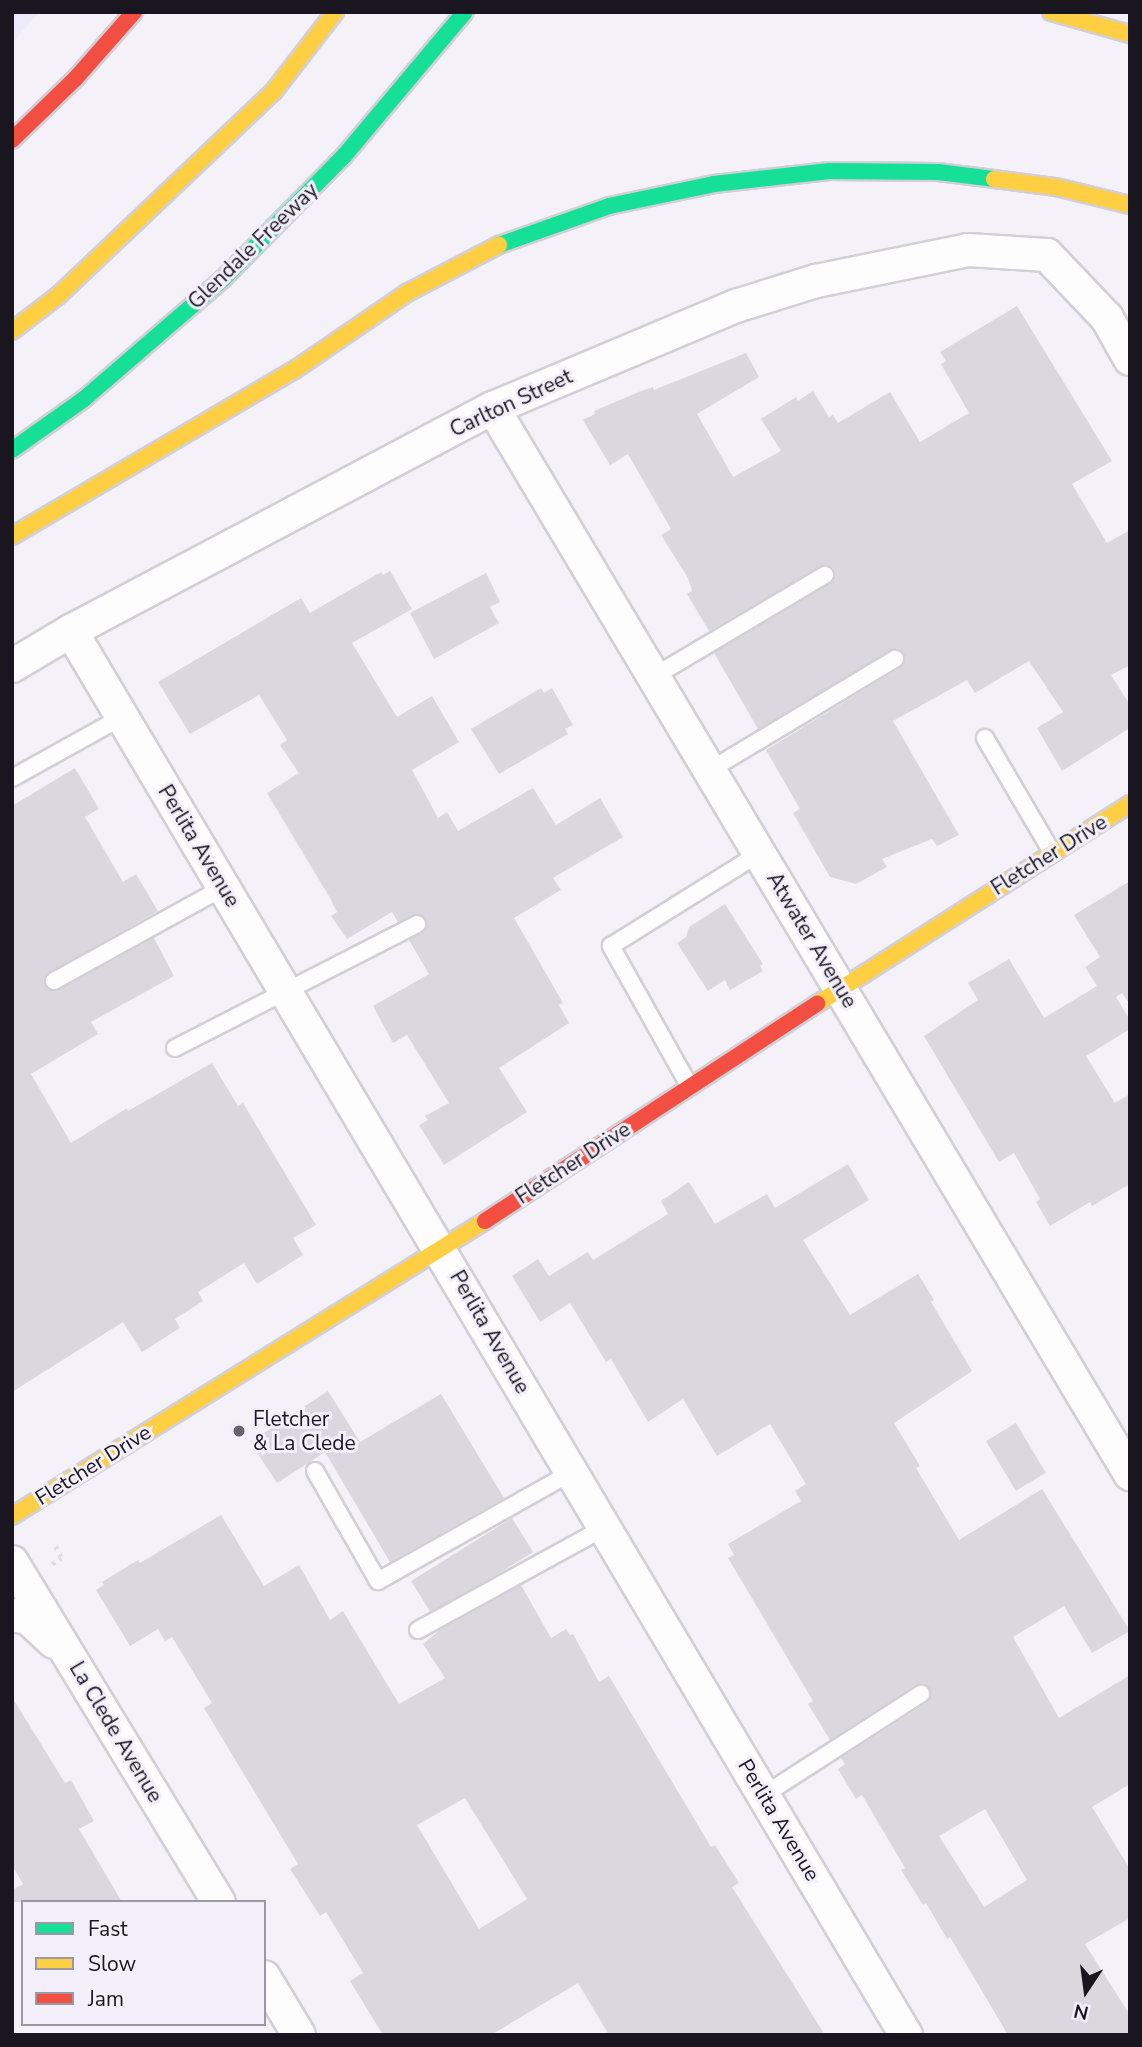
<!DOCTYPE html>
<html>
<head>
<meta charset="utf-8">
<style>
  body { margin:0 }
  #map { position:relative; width:1142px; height:2047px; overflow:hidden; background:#f4f2f8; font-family:"Nunito Sans",sans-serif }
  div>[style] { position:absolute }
  .industrial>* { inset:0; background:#edeaf9 }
  .building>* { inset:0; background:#dad7df; transform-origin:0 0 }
  .path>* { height:4.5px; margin-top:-2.25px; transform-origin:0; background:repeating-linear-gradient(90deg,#dedddf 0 3.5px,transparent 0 8.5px) }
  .roads { filter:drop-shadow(2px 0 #d2cfd7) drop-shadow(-2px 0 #d2cfd7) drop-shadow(0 2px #d2cfd7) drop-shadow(0 -2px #d2cfd7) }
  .lane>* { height:16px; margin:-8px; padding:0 8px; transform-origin:8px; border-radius:8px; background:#fdfdfe }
  .street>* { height:32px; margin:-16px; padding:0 16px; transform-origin:16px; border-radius:16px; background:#fdfdfe }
  .fast>* { height:16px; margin:-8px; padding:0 8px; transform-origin:8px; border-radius:8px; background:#16e098 }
  .slow>* { height:16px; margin:-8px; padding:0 8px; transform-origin:8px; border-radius:8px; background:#ffcf43 }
  .jam>* { height:16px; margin:-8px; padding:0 8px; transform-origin:8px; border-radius:8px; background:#f24e42 }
  .dots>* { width:19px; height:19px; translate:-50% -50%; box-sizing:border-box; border:4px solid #f3effb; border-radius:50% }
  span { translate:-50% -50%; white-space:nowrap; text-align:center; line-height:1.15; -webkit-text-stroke:6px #f3effb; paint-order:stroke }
  .street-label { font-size:21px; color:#1a1620 }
  .poi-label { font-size:21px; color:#1a1620 }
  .left { translate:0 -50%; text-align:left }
  .frame { position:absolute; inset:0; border:14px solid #1a1620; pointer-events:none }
  .legend { position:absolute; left:21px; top:1900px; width:245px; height:126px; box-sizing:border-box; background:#f3effb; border:2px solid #9c98a3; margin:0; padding:9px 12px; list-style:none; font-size:21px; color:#1a1620 }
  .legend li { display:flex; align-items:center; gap:14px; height:35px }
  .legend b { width:35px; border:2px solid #9c98a3 }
  .north { position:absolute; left:1051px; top:1956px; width:70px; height:70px; -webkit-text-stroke:5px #f3effb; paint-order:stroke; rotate:193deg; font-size:19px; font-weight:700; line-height:28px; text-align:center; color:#1a1620 }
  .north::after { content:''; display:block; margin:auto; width:24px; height:32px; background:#1a1620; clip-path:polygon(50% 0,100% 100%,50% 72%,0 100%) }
</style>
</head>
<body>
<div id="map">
  <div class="industrial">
    <div style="clip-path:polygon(12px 12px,40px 12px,12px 43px)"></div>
  </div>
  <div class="building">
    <div style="clip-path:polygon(1017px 306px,1112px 461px,1072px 484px,1107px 543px,1130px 530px,1130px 665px,1111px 675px,1130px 705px,1130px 728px,1062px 771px,1037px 728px,1063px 712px,1029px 661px,975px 693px,967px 680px,893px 721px,959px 835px,937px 846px,932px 839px,882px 859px,887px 867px,856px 884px,830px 877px,793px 813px,800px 809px,766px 750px,900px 668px,904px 663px,904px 654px,899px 650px,890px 650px,758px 729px,714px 653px,830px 584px,834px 580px,834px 570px,830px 566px,820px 566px,709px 631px,687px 594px,692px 591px,688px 578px,661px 535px,671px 529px,628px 454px,610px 465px,583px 420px,595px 414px,594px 411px,641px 391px,653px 387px,654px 390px,746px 353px,759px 377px,697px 414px,733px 477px,781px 451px,761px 419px,796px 397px,798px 401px,813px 391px,829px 417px,833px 415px,838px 423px,890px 392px,920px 442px,969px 413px,941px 364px,946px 361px,940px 352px)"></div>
    <div style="clip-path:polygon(390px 571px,412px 609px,352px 643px,397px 717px,432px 696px,459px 742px,412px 770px,438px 818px,447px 812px,458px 831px,533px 788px,556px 825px,600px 798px,623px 837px,553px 878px,561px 890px,514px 918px,563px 1003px,559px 1005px,569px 1023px,499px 1068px,527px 1112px,444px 1165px,419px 1125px,428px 1120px,425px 1116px,449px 1103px,407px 1035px,393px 1043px,373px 1006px,429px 974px,409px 940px,425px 930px,426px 919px,417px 914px,398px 922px,392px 912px,347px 939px,331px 916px,337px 912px,330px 898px,267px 793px,299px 773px,280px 745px,287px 740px,259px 695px,190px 734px,158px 682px,301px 598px,310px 613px,381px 572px,383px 575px)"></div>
    <div style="clip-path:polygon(486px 573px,500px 602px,490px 607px,499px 623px,434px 659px,410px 613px)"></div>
    <div style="clip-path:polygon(541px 688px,544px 693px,552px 688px,573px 725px,565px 729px,568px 734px,499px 774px,471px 729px)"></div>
    <div style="clip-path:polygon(75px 768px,99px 809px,85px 817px,123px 882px,136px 874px,158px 911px,49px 972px,45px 976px,45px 985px,49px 990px,59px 990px,154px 938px,174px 976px,91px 1022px,98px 1034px,31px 1074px,71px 1143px,127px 1108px,128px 1111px,212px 1063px,238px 1106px,243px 1103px,316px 1225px,293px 1238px,303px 1255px,257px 1284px,244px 1263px,198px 1292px,203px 1301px,175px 1319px,180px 1328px,142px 1352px,123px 1322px,12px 1392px,12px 806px)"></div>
    <div style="clip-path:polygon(1130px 881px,1130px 1005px,1122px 993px,1116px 997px,1130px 1020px,1130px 1029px,1086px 1056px,1115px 1103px,1130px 1094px,1130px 1184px,1092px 1206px,1090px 1202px,1050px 1226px,1036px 1202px,1040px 1199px,1014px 1153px,999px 1162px,924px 1036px,978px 1000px,968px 983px,1009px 959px,1044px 1018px,1097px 986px,1085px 967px,1100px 957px,1074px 915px)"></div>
    <div style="clip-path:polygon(725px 904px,763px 964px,760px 966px,763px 971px,730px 990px,725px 980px,708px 991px,677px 943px,686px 937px,689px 927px)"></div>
    <div style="clip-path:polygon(evenodd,848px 1164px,869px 1200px,803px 1240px,850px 1315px,918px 1274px,934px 1300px,931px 1302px,972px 1371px,894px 1423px,920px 1466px,916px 1468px,959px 1540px,1042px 1489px,1130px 1631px,1092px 1653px,1064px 1606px,1013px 1637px,1059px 1718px,1130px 1675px,1130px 1784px,1092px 1807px,1130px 1869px,1130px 1918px,1085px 1944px,1130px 2015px,1130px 2035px,1008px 2035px,950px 1937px,947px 1939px,926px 1903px,923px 1905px,901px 1870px,905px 1868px,862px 1795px,856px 1799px,838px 1769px,845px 1764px,841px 1758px,927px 1703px,931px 1693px,925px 1684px,915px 1685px,830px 1740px,808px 1704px,813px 1701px,728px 1558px,734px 1555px,728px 1544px,801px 1501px,795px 1491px,806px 1484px,770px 1424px,717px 1456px,683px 1399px,648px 1422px,611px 1359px,606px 1362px,570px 1303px,540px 1322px,512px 1276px,538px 1259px,549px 1276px,588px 1252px,593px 1260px,668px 1214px,661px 1201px,689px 1182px,715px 1224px,767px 1194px,775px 1208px,848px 1164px,985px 1809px,1027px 1880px,984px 1907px,939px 1836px,985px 1809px)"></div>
    <div style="clip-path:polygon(328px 1391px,360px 1442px,441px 1394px,504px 1498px,390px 1562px,325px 1452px,277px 1483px,250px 1442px)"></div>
    <div style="left:1016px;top:1423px;width:58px;height:35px;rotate:59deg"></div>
    <div style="clip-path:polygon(evenodd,221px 1515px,264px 1586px,299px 1565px,330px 1620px,343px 1611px,399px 1704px,445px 1678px,423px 1644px,440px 1630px,521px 1585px,551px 1638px,566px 1629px,570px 1635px,573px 1634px,599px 1682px,609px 1676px,711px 1847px,715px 1845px,739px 1883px,732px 1887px,825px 2035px,609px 2035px,578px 1983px,491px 2035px,383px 2035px,350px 1981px,363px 1973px,326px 1912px,320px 1916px,290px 1869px,298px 1864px,204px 1708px,212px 1703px,172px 1637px,165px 1641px,158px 1629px,130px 1646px,96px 1590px,104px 1585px,102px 1582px,138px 1560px,140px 1563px,221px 1515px,465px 1798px,527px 1899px,479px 1929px,417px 1825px,465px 1798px)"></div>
    <div style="left:512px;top:1518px;width:40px;height:119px;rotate:58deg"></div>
    <div style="clip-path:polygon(12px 1697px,65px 1783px,71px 1780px,94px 1821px,79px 1829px,122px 1902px,12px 1902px,12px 1890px,23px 1884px,12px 1865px)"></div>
  </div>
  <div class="path">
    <div style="left:52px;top:1564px;width:11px;rotate:-38deg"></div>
    <div style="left:61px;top:1557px;width:13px;rotate:-119deg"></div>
  </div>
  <div class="roads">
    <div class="lane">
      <div style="left:653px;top:677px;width:200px;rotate:-30.7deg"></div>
      <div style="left:985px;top:738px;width:132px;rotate:59.6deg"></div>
      <div style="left:710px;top:770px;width:216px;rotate:-31deg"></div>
      <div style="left:12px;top:778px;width:126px;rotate:-29deg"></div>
      <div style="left:54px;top:981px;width:194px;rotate:-28.9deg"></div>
      <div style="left:175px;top:1048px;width:272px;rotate:-27.1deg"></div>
      <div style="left:690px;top:1087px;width:162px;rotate:-119.3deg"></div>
      <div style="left:611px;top:946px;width:176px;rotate:-32deg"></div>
      <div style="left:315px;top:1471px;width:127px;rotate:60.2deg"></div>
      <div style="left:378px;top:1581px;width:223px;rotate:-29.3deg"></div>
      <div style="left:418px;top:1630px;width:213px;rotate:-28.8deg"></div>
      <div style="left:764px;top:1795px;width:187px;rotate:-32.8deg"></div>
    </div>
    <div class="street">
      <div style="left:493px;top:408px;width:1242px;rotate:59.14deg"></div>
      <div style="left:71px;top:631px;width:1634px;rotate:59.26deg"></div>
      <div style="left:12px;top:666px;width:69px;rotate:-30.7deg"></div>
      <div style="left:71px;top:631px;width:477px;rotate:-27.9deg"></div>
      <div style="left:493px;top:408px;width:264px;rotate:-22.8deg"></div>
      <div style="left:736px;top:306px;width:84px;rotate:-17.4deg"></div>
      <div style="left:816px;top:281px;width:155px;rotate:-11.5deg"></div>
      <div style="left:968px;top:250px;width:79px;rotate:3.6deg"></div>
      <div style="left:1047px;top:255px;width:87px;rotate:46.4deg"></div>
      <div style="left:1107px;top:318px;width:47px;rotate:60.7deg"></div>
      <div style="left:12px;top:1562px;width:398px;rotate:58.7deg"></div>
      <div style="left:12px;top:1615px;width:16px;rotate:11deg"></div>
      <div style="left:28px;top:1618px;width:35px;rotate:43deg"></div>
      <div style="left:264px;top:1977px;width:68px;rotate:58.9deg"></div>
    </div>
    <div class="fast">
      <div style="left:499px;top:245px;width:117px;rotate:-19.5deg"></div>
      <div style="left:609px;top:206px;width:107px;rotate:-11.8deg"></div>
      <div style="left:714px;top:184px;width:116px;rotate:-6.4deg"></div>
      <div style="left:829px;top:171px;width:109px;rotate:0.5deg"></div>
      <div style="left:938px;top:172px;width:56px;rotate:7.1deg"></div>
      <div style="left:12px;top:450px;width:88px;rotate:-35.3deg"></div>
      <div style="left:84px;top:399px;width:184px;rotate:-40.8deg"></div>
      <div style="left:223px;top:279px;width:173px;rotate:-45.5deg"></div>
      <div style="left:344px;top:156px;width:188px;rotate:-50deg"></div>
    </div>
    <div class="slow">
      <div style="left:1051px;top:12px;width:82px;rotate:15.6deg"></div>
      <div style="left:994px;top:179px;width:63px;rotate:7.4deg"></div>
      <div style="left:1056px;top:187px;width:76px;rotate:13.7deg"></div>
      <div style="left:12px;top:331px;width:59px;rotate:-37.5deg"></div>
      <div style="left:59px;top:295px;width:296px;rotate:-43.5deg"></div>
      <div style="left:274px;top:91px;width:100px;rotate:-52.3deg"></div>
      <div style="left:12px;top:536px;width:329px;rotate:-30.5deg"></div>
      <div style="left:296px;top:369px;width:135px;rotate:-34.4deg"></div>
      <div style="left:407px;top:293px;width:104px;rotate:-27.6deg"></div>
      <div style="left:817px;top:1004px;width:371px;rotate:-32.6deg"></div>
      <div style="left:12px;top:1516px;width:557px;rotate:-31.95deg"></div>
    </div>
    <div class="jam">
      <div style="left:12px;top:140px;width:89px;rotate:-44.1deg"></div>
      <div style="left:76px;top:78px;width:88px;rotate:-48.7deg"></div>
      <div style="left:485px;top:1221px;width:397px;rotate:-33.2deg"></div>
    </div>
  </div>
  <div class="dots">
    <div style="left:239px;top:1431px;background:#66636c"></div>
  </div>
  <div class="street-label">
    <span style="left:253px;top:246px;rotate:-44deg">Glendale Freeway</span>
    <span style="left:511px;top:403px;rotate:-25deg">Carlton Street</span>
    <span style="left:199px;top:846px;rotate:59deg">Perlita Avenue</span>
    <span style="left:1049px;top:855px;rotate:-32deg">Fletcher Drive</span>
    <span style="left:812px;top:940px;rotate:59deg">Atwater Avenue</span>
    <span style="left:573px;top:1163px;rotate:-33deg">Fletcher Drive</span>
    <span style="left:490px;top:1332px;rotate:60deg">Perlita Avenue</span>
    <span style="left:93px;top:1465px;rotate:-32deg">Fletcher Drive</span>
    <span style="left:116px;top:1732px;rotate:59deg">La Clede Avenue</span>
    <span style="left:779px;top:1820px;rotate:59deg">Perlita Avenue</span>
  </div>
  <div class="poi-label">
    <span class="left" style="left:253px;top:1431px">Fletcher<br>&amp; La Clede</span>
  </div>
  <div class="frame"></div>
  <ul class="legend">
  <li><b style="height:9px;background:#16e098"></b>Fast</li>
  <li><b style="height:9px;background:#ffcf43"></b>Slow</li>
  <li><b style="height:9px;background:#f24e42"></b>Jam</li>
  </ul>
  <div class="north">N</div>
</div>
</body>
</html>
